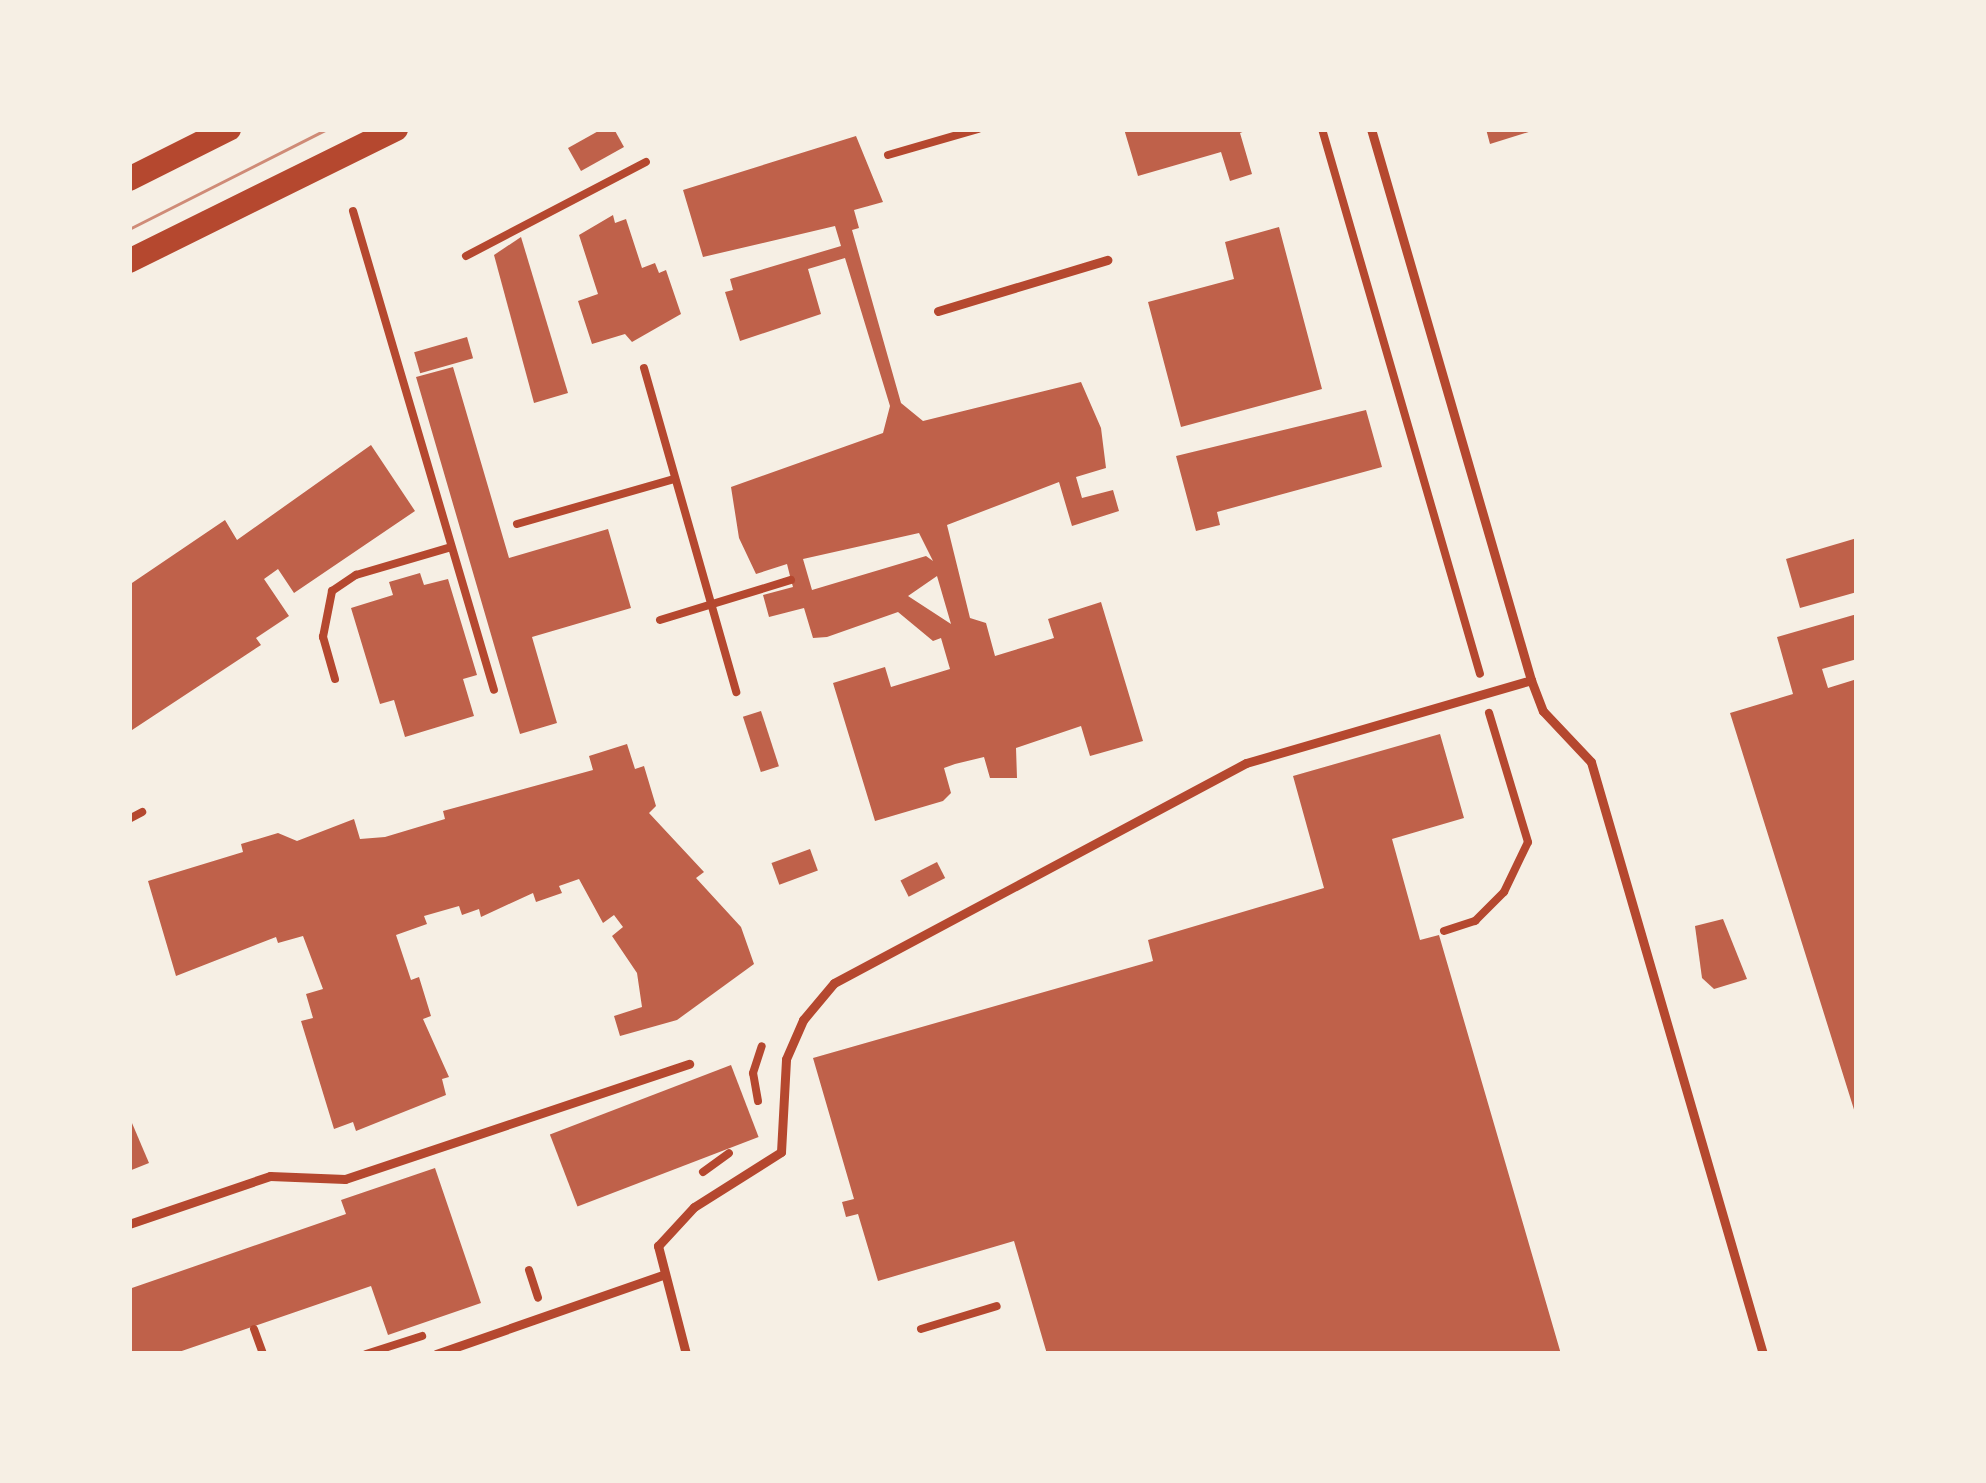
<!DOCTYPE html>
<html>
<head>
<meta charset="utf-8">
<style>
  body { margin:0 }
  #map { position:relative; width:1986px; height:1483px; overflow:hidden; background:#f6efe4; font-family:"Noto Sans",sans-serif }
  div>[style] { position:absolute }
  .building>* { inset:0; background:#bf614a; transform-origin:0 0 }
  .path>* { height:8px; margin:-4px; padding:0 4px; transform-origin:4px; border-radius:4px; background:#b5482f }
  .service>* { height:9px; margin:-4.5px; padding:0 4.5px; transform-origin:4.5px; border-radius:4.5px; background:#b5482f }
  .secondary>* { height:24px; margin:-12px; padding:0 12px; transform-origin:12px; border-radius:12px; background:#b5482f }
  .tram>* { height:3px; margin:-1.5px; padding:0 1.5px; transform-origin:1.5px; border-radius:1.5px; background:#cf8b77 }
  span { translate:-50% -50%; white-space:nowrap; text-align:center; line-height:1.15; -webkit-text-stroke:9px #f6efe4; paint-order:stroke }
  .frame { position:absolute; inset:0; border:132px solid #f6efe4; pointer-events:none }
</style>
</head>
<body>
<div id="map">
  <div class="building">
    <div style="clip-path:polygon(602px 129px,614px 129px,624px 147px,581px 171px,568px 148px)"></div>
    <div style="clip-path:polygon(1124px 129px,1250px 129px,1240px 133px,1252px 174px,1230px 181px,1221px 152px,1138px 176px)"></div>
    <div style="clip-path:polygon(1486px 129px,1535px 129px,1535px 130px,1490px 144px)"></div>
    <div style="clip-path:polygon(evenodd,856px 136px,883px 202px,854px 210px,859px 228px,852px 230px,901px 403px,923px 421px,1081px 382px,1101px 428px,1106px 468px,1076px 477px,1082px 498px,1113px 490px,1119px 511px,1072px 526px,1059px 482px,947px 525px,970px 618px,986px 623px,995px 656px,1054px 638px,1048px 619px,1101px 602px,1143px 741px,1090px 756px,1081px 726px,1016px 748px,1017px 778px,990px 778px,984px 757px,955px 764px,944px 768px,951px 793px,943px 801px,875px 821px,833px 683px,885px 667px,891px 687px,950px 669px,941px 638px,933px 641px,898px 612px,827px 637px,813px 638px,804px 608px,769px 617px,763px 595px,793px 587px,791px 580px,787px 564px,756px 574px,739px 538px,731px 487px,883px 433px,890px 406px,845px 258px,808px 269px,821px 314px,740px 341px,725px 292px,733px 290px,730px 279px,841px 246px,835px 226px,703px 257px,683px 190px,856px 136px,919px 533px,933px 561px,926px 556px,812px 590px,803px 559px,919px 533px,856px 136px,937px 576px,951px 624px,908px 596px,937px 576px)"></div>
    <div style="clip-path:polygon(613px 215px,615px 223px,626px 219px,642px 268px,655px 263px,659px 273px,666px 270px,681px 314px,632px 342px,625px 334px,592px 344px,578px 301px,598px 294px,579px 235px)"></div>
    <div style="clip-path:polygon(1279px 227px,1322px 389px,1181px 427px,1148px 302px,1234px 279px,1225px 242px)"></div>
    <div style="clip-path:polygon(521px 237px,568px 393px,534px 403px,494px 255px)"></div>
    <div style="left:467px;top:337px;width:22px;height:55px;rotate:74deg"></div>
    <div style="clip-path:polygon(453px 367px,509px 558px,608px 529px,631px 608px,532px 637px,557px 723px,520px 734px,416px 377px)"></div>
    <div style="clip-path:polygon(1366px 410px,1382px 467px,1217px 512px,1220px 525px,1196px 531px,1176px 456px)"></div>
    <div style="clip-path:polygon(371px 445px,415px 511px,294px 593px,278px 569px,264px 579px,289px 616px,256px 638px,261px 645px,129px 732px,129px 585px,225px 520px,237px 540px)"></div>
    <div style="clip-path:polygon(1857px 538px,1857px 592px,1800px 608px,1786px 559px)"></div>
    <div style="clip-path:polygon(420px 573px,424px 585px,448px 579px,477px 675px,463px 679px,474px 716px,405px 737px,394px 700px,380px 704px,351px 608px,393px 595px,389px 582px)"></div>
    <div style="clip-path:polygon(1857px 614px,1857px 659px,1822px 669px,1828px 688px,1857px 679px,1856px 1116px,1730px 713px,1793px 694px,1777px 637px)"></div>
    <div style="left:761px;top:711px;width:58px;height:19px;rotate:72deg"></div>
    <div style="clip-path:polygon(1440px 734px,1464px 818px,1392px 839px,1420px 940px,1439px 935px,1561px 1354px,1047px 1354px,1014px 1241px,878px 1281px,858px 1214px,846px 1217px,842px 1202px,854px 1199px,813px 1058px,1153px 961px,1148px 940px,1324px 888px,1293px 776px)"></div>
    <div style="clip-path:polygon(627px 744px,635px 769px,644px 766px,656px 806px,649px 813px,704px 872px,696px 878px,741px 927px,754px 964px,677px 1020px,620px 1036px,614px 1016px,642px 1007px,637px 973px,612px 936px,623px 927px,614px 915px,603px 923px,579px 879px,559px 886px,562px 893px,536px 902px,533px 893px,481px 917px,479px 909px,462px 915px,459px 906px,424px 916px,427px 924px,396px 935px,411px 980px,419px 977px,431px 1016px,423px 1019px,449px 1077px,442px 1079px,446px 1095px,356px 1131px,353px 1122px,334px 1129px,301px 1021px,313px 1018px,306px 994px,323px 989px,303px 936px,278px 943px,276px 937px,176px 976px,148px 881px,243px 852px,241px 844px,278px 833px,297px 841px,354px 819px,360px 839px,385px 837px,445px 819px,443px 811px,593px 770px,589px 756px)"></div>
    <div style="left:810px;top:849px;width:23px;height:41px;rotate:70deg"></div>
    <div style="left:937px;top:862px;width:18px;height:41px;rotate:63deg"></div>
    <div style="clip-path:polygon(1723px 919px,1747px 979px,1714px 989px,1702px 978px,1695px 926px)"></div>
    <div style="left:731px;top:1065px;width:77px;height:194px;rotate:69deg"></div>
    <div style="clip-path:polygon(129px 1116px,149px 1163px,129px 1171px)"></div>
    <div style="clip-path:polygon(435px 1168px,481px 1303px,388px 1335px,371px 1286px,173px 1354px,129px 1354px,129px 1289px,346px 1214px,341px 1200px)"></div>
  </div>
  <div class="path">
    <div style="left:1322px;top:129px;width:567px;rotate:73.83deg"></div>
    <div style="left:888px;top:155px;width:94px;rotate:-16.1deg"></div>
    <div style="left:353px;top:211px;width:499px;rotate:73.6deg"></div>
    <div style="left:466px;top:256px;width:203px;rotate:-27.6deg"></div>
    <div style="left:644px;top:368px;width:337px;rotate:74.1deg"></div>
    <div style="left:517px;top:524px;width:163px;rotate:-16deg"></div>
    <div style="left:660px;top:620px;width:137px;rotate:-17deg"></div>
    <div style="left:335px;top:679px;width:44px;rotate:-105.9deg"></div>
    <div style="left:323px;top:637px;width:47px;rotate:-78.9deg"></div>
    <div style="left:332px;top:591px;width:29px;rotate:-34deg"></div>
    <div style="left:356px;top:575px;width:99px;rotate:-16.4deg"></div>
    <div style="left:129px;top:819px;width:15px;rotate:-28deg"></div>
    <div style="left:1444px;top:931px;width:33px;rotate:-18deg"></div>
    <div style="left:1475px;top:921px;width:41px;rotate:-45deg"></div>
    <div style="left:1504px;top:892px;width:55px;rotate:-64.4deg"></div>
    <div style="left:1528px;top:842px;width:135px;rotate:-106.8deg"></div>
    <div style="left:758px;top:1101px;width:28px;rotate:-100deg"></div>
    <div style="left:753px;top:1073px;width:28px;rotate:-72deg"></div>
    <div style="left:703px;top:1172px;width:32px;rotate:-36deg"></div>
    <div style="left:529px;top:1270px;width:29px;rotate:72deg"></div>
    <div style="left:254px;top:1329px;width:27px;rotate:70deg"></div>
    <div style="left:921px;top:1329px;width:79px;rotate:-16.8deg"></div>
    <div style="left:366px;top:1354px;width:59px;rotate:-17.8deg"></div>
  </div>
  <div class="service">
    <div style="left:938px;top:311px;width:177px;rotate:-16.8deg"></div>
    <div style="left:1531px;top:680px;width:33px;rotate:69deg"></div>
    <div style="left:1543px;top:711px;width:70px;rotate:46.7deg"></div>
    <div style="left:1591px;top:762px;width:616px;rotate:73.8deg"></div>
    <div style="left:129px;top:1224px;width:149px;rotate:-18.8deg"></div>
    <div style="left:270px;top:1176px;width:75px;rotate:2.3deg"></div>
    <div style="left:345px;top:1179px;width:363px;rotate:-18.5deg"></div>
    <div style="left:436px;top:1354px;width:240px;rotate:-19.2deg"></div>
    <div style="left:686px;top:1354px;width:112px;rotate:-104.5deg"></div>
    <div style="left:658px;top:1246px;width:53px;rotate:-47.3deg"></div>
    <div style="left:694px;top:1207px;width:103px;rotate:-32.3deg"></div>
    <div style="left:781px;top:1152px;width:93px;rotate:-86.9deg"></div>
    <div style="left:786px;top:1059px;width:43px;rotate:-66.4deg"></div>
    <div style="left:803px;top:1020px;width:48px;rotate:-50deg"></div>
    <div style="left:834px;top:983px;width:467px;rotate:-28.1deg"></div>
    <div style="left:1246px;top:763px;width:297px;rotate:-16.2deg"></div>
    <div style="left:1531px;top:680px;width:574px;rotate:-106.19deg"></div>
  </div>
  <div class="secondary">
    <div style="left:129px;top:179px;width:112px;rotate:-26.6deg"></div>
    <div style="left:129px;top:261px;width:298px;rotate:-26.3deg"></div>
  </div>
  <div class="tram">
    <div style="left:129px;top:229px;width:222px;rotate:-26.8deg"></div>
  </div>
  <div class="frame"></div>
</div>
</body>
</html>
